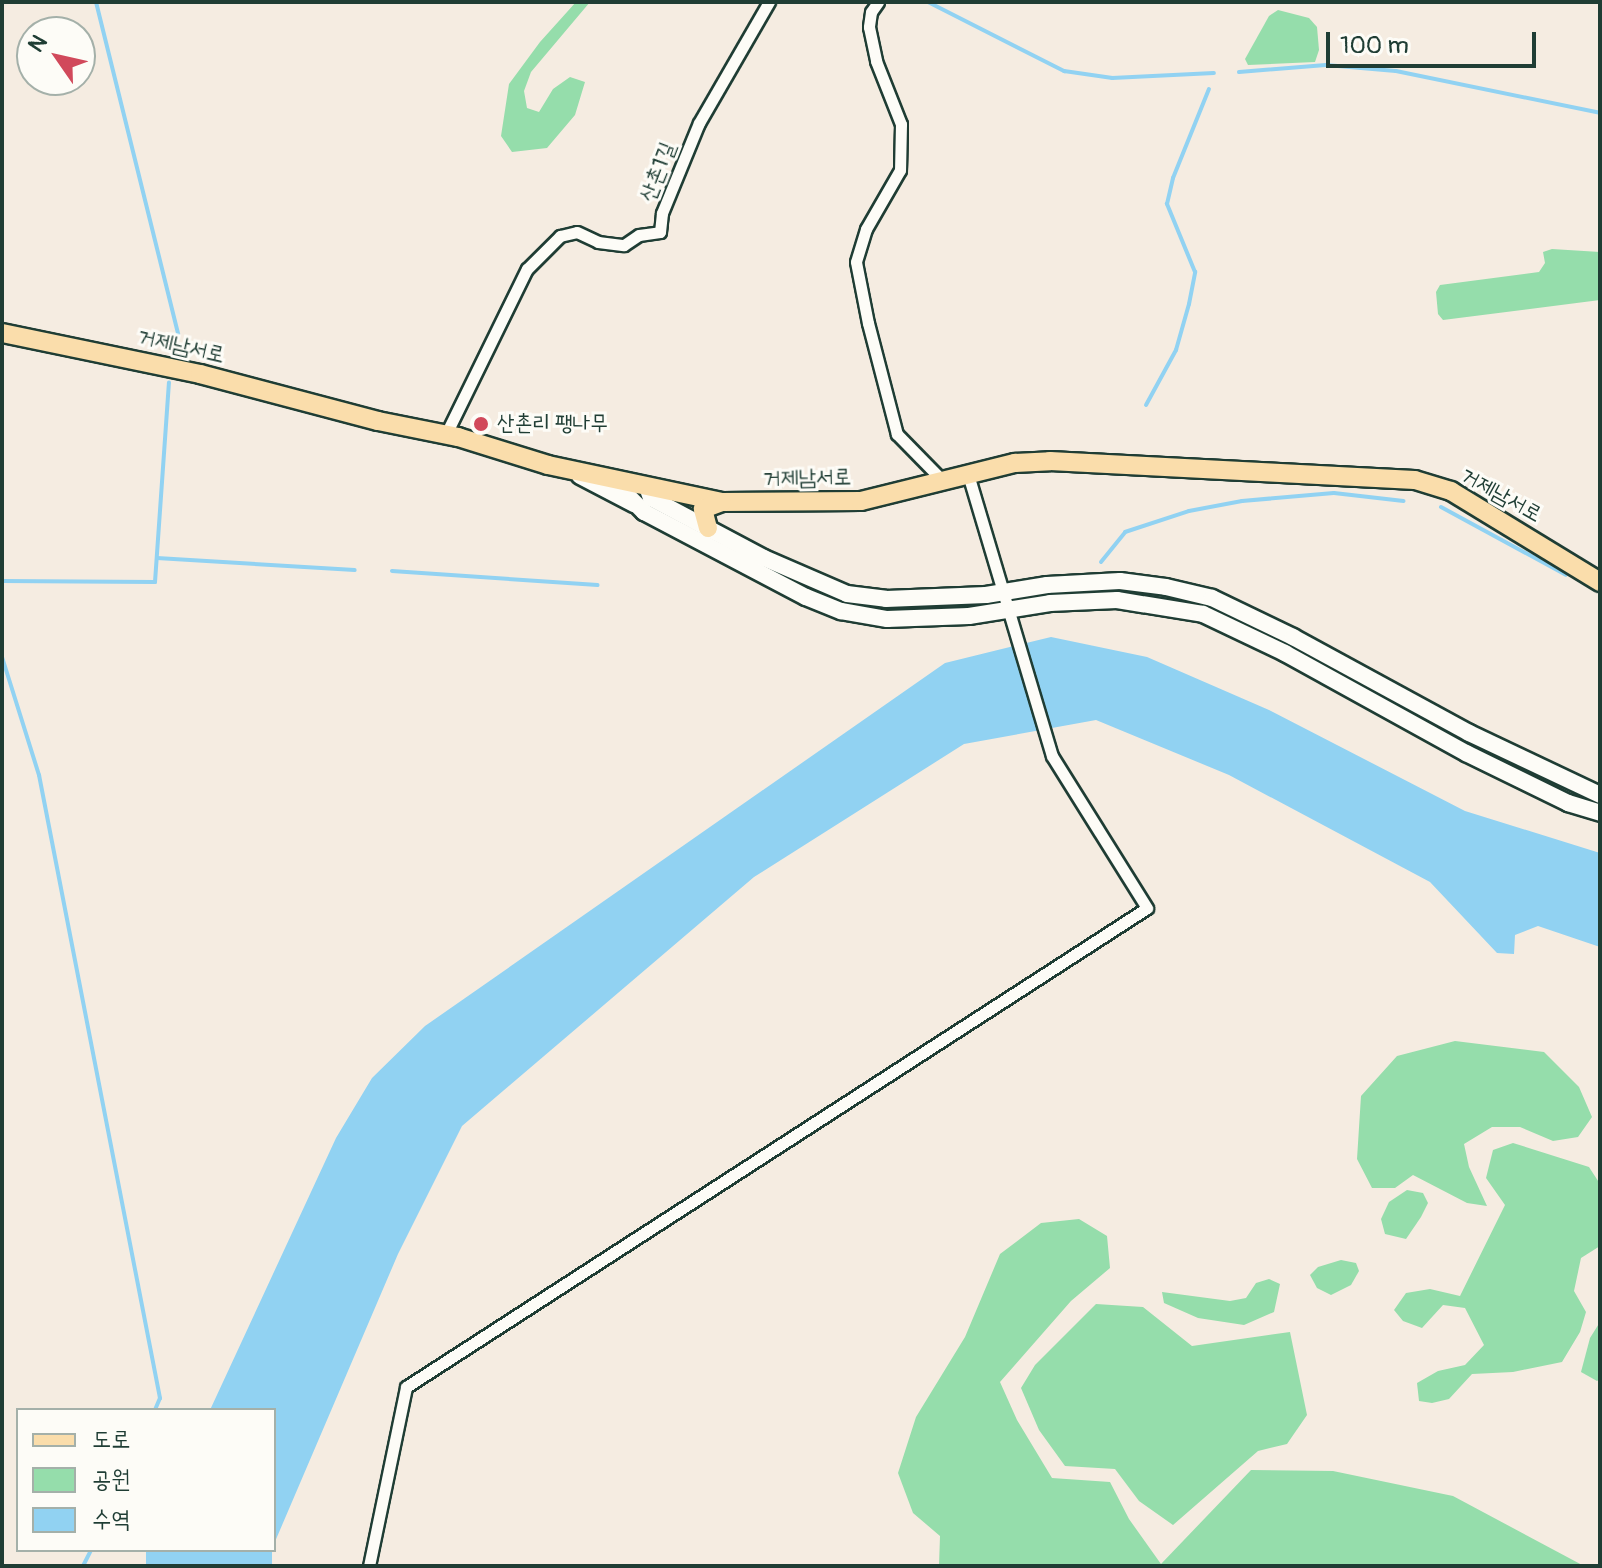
<!DOCTYPE html>
<html>
<head>
<meta charset="utf-8">
<style>
  body { margin:0 }
  #map { position:relative; width:1602px; height:1568px; overflow:hidden; background:#f5ece1; font-family:Pangolin,"Poor Story",sans-serif }
  div>[style] { position:absolute }
  .green>* { inset:0; background:#95ddab }
  .water>* { inset:0; background:#91d2f2; transform-origin:0 0 }
  .stream>* { height:4px; margin:-2px; padding:0 2px; transform-origin:2px; border-radius:2px; background:#91d2f2 }
  .roads { filter:drop-shadow(2px 0 #1f3d34) drop-shadow(-2px 0 #1f3d34) drop-shadow(0 2px #1f3d34) drop-shadow(0 -2px #1f3d34) }
  .street>* { height:11px; margin:-5.5px; padding:0 5.5px; transform-origin:5.5px; border-radius:5.5px; background:#fdfcf7 }
  .secondary>* { height:16px; margin:-8px; padding:0 8px; transform-origin:8px; border-radius:8px; background:#fdfcf7 }
  .primary>* { height:18px; margin:-9px; padding:0 9px; transform-origin:9px; border-radius:9px; background:#faddab }
  .dots>* { width:22px; height:22px; translate:-50% -50%; box-sizing:border-box; border:4px solid #fdfcf7; border-radius:50% }
  span { translate:-50% -50%; white-space:nowrap; text-align:center; line-height:1.15; -webkit-text-stroke:6px #fdfcf7; paint-order:stroke }
  .street-label { font-size:22px; color:#1f3d34 }
  .poi-label { font-size:22px; color:#1f3d34 }
  .left { translate:0 -50%; text-align:left }
  .frame { position:absolute; inset:0; border:4px solid #1f3d34; pointer-events:none }
  .legend { position:absolute; left:16px; top:1408px; width:260px; height:144px; box-sizing:border-box; background:#fdfcf7; border:2px solid #a4b0a9; margin:0; padding:10px 14px; list-style:none; font-size:24px; color:#1f3d34 }
  .legend li { display:flex; align-items:center; gap:16px; height:40px }
  .legend b { width:40px; border:2px solid #a4b0a9 }
  .north { position:absolute; left:16px; top:16px; width:80px; height:80px; box-sizing:border-box; background:#fdfcf7; border:2px solid #a4b0a9; border-radius:50%; rotate:304deg; font-size:22px; font-weight:700; line-height:32px; text-align:center; color:#1f3d34 }
  .north::after { content:''; display:block; margin:auto; width:28px; height:36px; background:#d1495b; clip-path:polygon(50% 0,100% 100%,50% 72%,0 100%) }
  .scale { position:absolute; left:1326px; top:32px; width:210px; height:36px; box-sizing:border-box; border:4px solid #1f3d34; border-top:0; padding-left:10px; font-size:24px; line-height:28px; white-space:nowrap; color:#1f3d34; -webkit-text-stroke:6px #fdfcf7; paint-order:stroke }
</style>
</head>
<body>
<div id="map">
  <div class="green">
    <div style="clip-path:polygon(576px 2px,590px 2px,531px 72px,524px 91px,527px 108px,539px 112px,553px 89px,570px 77px,585px 82px,575px 115px,547px 148px,512px 152px,501px 136px,509px 84px,540px 42px)"></div>
    <div style="clip-path:polygon(1278px 10px,1309px 18px,1317px 27px,1319px 50px,1315px 62px,1248px 65px,1245px 59px,1269px 16px)"></div>
    <div style="clip-path:polygon(1552px 249px,1600px 252px,1600px 300px,1443px 320px,1438px 314px,1436px 292px,1440px 285px,1539px 272px,1545px 263px,1543px 252px)"></div>
    <div style="clip-path:polygon(1455px 1041px,1544px 1052px,1579px 1087px,1592px 1117px,1578px 1137px,1553px 1141px,1520px 1127px,1492px 1127px,1464px 1144px,1469px 1167px,1487px 1206px,1467px 1203px,1413px 1175px,1395px 1188px,1372px 1188px,1357px 1159px,1361px 1096px,1397px 1056px)"></div>
    <div style="clip-path:polygon(1513px 1143px,1589px 1167px,1600px 1184px,1600px 1246px,1581px 1258px,1574px 1291px,1586px 1312px,1580px 1332px,1562px 1362px,1513px 1372px,1472px 1374px,1449px 1399px,1432px 1403px,1419px 1401px,1417px 1383px,1438px 1371px,1465px 1365px,1484px 1345px,1465px 1308px,1443px 1305px,1422px 1328px,1403px 1321px,1394px 1310px,1406px 1293px,1430px 1289px,1460px 1296px,1505px 1205px,1486px 1178px,1493px 1150px)"></div>
    <div style="clip-path:polygon(1407px 1190px,1423px 1193px,1428px 1203px,1421px 1217px,1406px 1239px,1385px 1234px,1381px 1219px,1389px 1202px)"></div>
    <div style="clip-path:polygon(1079px 1219px,1107px 1236px,1110px 1268px,1071px 1301px,1000px 1382px,1017px 1420px,1052px 1478px,1110px 1482px,1129px 1519px,1161px 1564px,1251px 1470px,1333px 1471px,1453px 1496px,1584px 1566px,939px 1566px,940px 1536px,913px 1513px,898px 1473px,916px 1417px,965px 1337px,1000px 1254px,1041px 1223px)"></div>
    <div style="clip-path:polygon(1341px 1260px,1356px 1263px,1359px 1271px,1351px 1285px,1331px 1295px,1317px 1288px,1310px 1275px,1318px 1267px)"></div>
    <div style="clip-path:polygon(1269px 1279px,1280px 1284px,1274px 1312px,1244px 1325px,1198px 1318px,1164px 1303px,1162px 1292px,1230px 1301px,1246px 1298px,1256px 1283px)"></div>
    <div style="clip-path:polygon(1096px 1304px,1143px 1307px,1192px 1346px,1290px 1332px,1307px 1415px,1287px 1444px,1258px 1451px,1173px 1525px,1139px 1501px,1115px 1469px,1065px 1466px,1039px 1430px,1021px 1388px,1035px 1365px)"></div>
    <div style="clip-path:polygon(1600px 1322px,1600px 1379px,1597px 1381px,1581px 1372px,1590px 1338px)"></div>
  </div>
  <div class="water">
    <div style="clip-path:polygon(1051px 637px,1147px 657px,1269px 710px,1465px 811px,1600px 853px,1600px 947px,1538px 926px,1515px 935px,1514px 954px,1497px 953px,1430px 882px,1229px 775px,1096px 720px,964px 744px,754px 877px,462px 1126px,398px 1254px,274px 1544px,274px 1410px,210px 1410px,336px 1138px,372px 1078px,425px 1026px,945px 663px)"></div>
    <div style="left:146px;top:1550px;width:126px;height:17px"></div>
  </div>
  <div class="stream">
    <div style="left:96px;top:2px;width:342px;rotate:76.1deg"></div>
    <div style="left:928px;top:2px;width:153px;rotate:26.9deg"></div>
    <div style="left:1064px;top:71px;width:49px;rotate:8.3deg"></div>
    <div style="left:1112px;top:78px;width:102px;rotate:-2.8deg"></div>
    <div style="left:1239px;top:72px;width:87px;rotate:-4.6deg"></div>
    <div style="left:1326px;top:65px;width:70px;rotate:4.9deg"></div>
    <div style="left:1396px;top:71px;width:208px;rotate:11.6deg"></div>
    <div style="left:1146px;top:405px;width:63px;rotate:-61.4deg"></div>
    <div style="left:1176px;top:350px;width:48px;rotate:-74.2deg"></div>
    <div style="left:1189px;top:304px;width:33px;rotate:-79deg"></div>
    <div style="left:1195px;top:272px;width:74px;rotate:-112.4deg"></div>
    <div style="left:1167px;top:204px;width:27px;rotate:-77deg"></div>
    <div style="left:1173px;top:178px;width:96px;rotate:-68deg"></div>
    <div style="left:1441px;top:507px;width:142px;rotate:28.5deg"></div>
    <div style="left:157px;top:558px;width:198px;rotate:3.5deg"></div>
    <div style="left:1101px;top:562px;width:38px;rotate:-51deg"></div>
    <div style="left:1125px;top:532px;width:67px;rotate:-18.2deg"></div>
    <div style="left:1189px;top:511px;width:54px;rotate:-10.7deg"></div>
    <div style="left:1242px;top:501px;width:92px;rotate:-5deg"></div>
    <div style="left:1334px;top:493px;width:70px;rotate:6.5deg"></div>
    <div style="left:392px;top:571px;width:206px;rotate:3.9deg"></div>
    <div style="left:2px;top:581px;width:153px;rotate:0.4deg"></div>
    <div style="left:155px;top:582px;width:200px;rotate:-86deg"></div>
    <div style="left:2px;top:657px;width:124px;rotate:72.6deg"></div>
    <div style="left:39px;top:775px;width:635px;rotate:79.01deg"></div>
    <div style="left:160px;top:1398px;width:13px;rotate:113deg"></div>
    <div style="left:83px;top:1566px;width:18px;rotate:-63deg"></div>
  </div>
  <div class="roads">
    <div class="street">
      <div style="left:878px;top:2px;width:12px;rotate:125deg"></div>
      <div style="left:871px;top:12px;width:15px;rotate:98deg"></div>
      <div style="left:869px;top:27px;width:35px;rotate:78deg"></div>
      <div style="left:876px;top:61px;width:68px;rotate:68.4deg"></div>
      <div style="left:901px;top:124px;width:46px;rotate:91.2deg"></div>
      <div style="left:900px;top:170px;width:68px;rotate:120deg"></div>
      <div style="left:866px;top:229px;width:34px;rotate:107deg"></div>
      <div style="left:856px;top:262px;width:62px;rotate:78.9deg"></div>
      <div style="left:868px;top:323px;width:115px;rotate:75.4deg"></div>
      <div style="left:897px;top:434px;width:66px;rotate:45.6deg"></div>
      <div style="left:446px;top:434px;width:184px;rotate:-63.9deg"></div>
      <div style="left:527px;top:269px;width:47px;rotate:-45deg"></div>
      <div style="left:560px;top:236px;width:17px;rotate:-13deg"></div>
      <div style="left:577px;top:232px;width:23px;rotate:25deg"></div>
      <div style="left:598px;top:242px;width:26px;rotate:7deg"></div>
      <div style="left:624px;top:245px;width:18px;rotate:-34deg"></div>
      <div style="left:639px;top:235px;width:21px;rotate:-8deg"></div>
      <div style="left:660px;top:232px;width:19px;rotate:-84deg"></div>
      <div style="left:662px;top:213px;width:97px;rotate:-67.7deg"></div>
      <div style="left:699px;top:123px;width:140px;rotate:-60deg"></div>
      <div style="left:369px;top:1566px;width:183px;rotate:-78.3deg"></div>
      <div style="left:406px;top:1387px;width:882px;rotate:-32.88deg"></div>
      <div style="left:1147px;top:908px;width:179px;rotate:-122deg"></div>
      <div style="left:1052px;top:756px;width:294px;rotate:-106.6deg"></div>
    </div>
    <div class="secondary">
      <div style="left:580px;top:476px;width:61px;rotate:27.4deg"></div>
      <div style="left:623px;top:482px;width:15px;rotate:70deg"></div>
      <div style="left:628px;top:496px;width:23px;rotate:45deg"></div>
      <div style="left:644px;top:512px;width:183px;rotate:27.7deg"></div>
      <div style="left:806px;top:597px;width:38px;rotate:22deg"></div>
      <div style="left:841px;top:611px;width:47px;rotate:9.9deg"></div>
      <div style="left:887px;top:619px;width:82px;rotate:-2.1deg"></div>
      <div style="left:969px;top:616px;width:82px;rotate:-9.1deg"></div>
      <div style="left:1050px;top:603px;width:67px;rotate:-2.6deg"></div>
      <div style="left:1117px;top:600px;width:87px;rotate:9.2deg"></div>
      <div style="left:1203px;top:614px;width:91px;rotate:25.4deg"></div>
      <div style="left:1285px;top:653px;width:207px;rotate:28.9deg"></div>
      <div style="left:1466px;top:753px;width:114px;rotate:26.1deg"></div>
      <div style="left:1568px;top:803px;width:34px;rotate:17deg"></div>
      <div style="left:647px;top:487px;width:12px;rotate:70deg"></div>
      <div style="left:651px;top:498px;width:128px;rotate:28deg"></div>
      <div style="left:764px;top:558px;width:90px;rotate:23.4deg"></div>
      <div style="left:847px;top:594px;width:39px;rotate:7deg"></div>
      <div style="left:886px;top:599px;width:100px;rotate:-2.3deg"></div>
      <div style="left:986px;top:595px;width:62px;rotate:-9.3deg"></div>
      <div style="left:1047px;top:585px;width:73px;rotate:-3.1deg"></div>
      <div style="left:1120px;top:581px;width:46px;rotate:7.4deg"></div>
      <div style="left:1166px;top:587px;width:47px;rotate:13.4deg"></div>
      <div style="left:1212px;top:598px;width:90px;rotate:25.7deg"></div>
      <div style="left:1293px;top:637px;width:200px;rotate:28.6deg"></div>
      <div style="left:1469px;top:733px;width:145px;rotate:25.3deg"></div>
    </div>
    <div class="primary">
      <div style="left:2px;top:333px;width:202px;rotate:11.7deg"></div>
      <div style="left:200px;top:374px;width:184px;rotate:14.8deg"></div>
      <div style="left:378px;top:421px;width:82px;rotate:11.3deg"></div>
      <div style="left:458px;top:437px;width:94px;rotate:17.3deg"></div>
      <div style="left:548px;top:465px;width:178px;rotate:12deg"></div>
      <div style="left:722px;top:502px;width:139px;rotate:-0.4deg"></div>
      <div style="left:861px;top:501px;width:159px;rotate:-13.9deg"></div>
      <div style="left:1015px;top:463px;width:35px;rotate:-3deg"></div>
      <div style="left:1050px;top:461px;width:365px;rotate:3deg"></div>
      <div style="left:1415px;top:480px;width:38px;rotate:17deg"></div>
      <div style="left:1451px;top:491px;width:175px;rotate:31.4deg"></div>
      <div style="left:708px;top:528px;width:20px;rotate:-105deg"></div>
      <div style="left:703px;top:509px;width:20px;rotate:-20deg"></div>
    </div>
  </div>
  <div class="dots">
    <div style="left:481px;top:424px;background:#d1495b"></div>
  </div>
  <div class="street-label">
    <span style="left:658px;top:172px;rotate:-69deg">산촌1길</span>
    <span style="left:181px;top:346px;rotate:13deg">거제남서로</span>
    <span style="left:807px;top:478px;rotate:-1deg">거제남서로</span>
    <span style="left:1501px;top:495px;rotate:29deg">거제남서로</span>
  </div>
  <div class="poi-label">
    <span class="left" style="left:497px;top:424px">산촌리 팽나무</span>
  </div>
  <div class="frame"></div>
  <ul class="legend">
  <li><b style="height:10px;background:#faddab"></b>도로</li>
  <li><b style="height:22px;background:#95ddab"></b>공원</li>
  <li><b style="height:22px;background:#91d2f2"></b>수역</li>
  </ul>
  <div class="north">N</div>
  <div class="scale">100 m</div>
</div>
</body>
</html>
